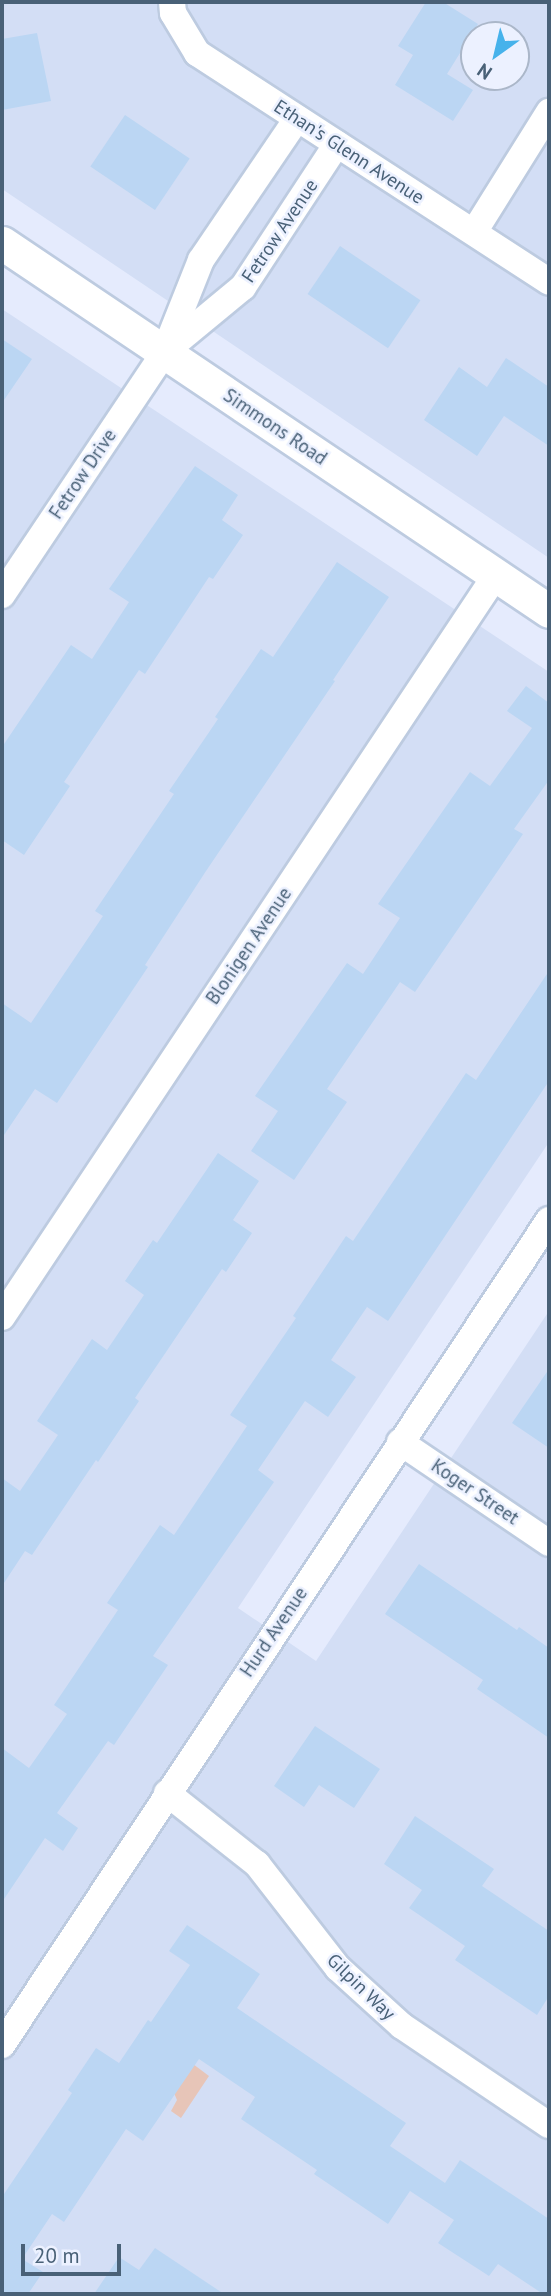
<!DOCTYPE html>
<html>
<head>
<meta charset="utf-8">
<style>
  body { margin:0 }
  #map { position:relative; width:551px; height:2296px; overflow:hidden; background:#e5ebfd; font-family:"PT Sans",sans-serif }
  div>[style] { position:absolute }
  .residential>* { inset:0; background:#d3def5 }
  .water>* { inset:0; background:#e7c5b8 }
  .building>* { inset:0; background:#bbd6f3; transform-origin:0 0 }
  .roads { filter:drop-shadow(2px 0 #bdcbe0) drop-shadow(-2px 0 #bdcbe0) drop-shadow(0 2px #bdcbe0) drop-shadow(0 -2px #bdcbe0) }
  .minor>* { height:26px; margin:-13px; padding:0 13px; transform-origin:13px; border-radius:13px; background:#fff }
  .tertiary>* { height:33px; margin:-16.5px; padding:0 16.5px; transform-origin:16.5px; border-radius:16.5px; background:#fff }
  span { translate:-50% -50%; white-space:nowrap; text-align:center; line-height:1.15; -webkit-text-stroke:5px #ecf1ff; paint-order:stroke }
  .street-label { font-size:19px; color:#496177 }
  .frame { position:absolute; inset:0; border:4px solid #496177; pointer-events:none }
  .north { position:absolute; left:460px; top:21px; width:70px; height:70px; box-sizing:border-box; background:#ecf1ff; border:2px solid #abb7c9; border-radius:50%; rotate:214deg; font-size:19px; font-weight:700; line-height:28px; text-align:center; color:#496177 }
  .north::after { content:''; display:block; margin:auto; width:24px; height:32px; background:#46b2eb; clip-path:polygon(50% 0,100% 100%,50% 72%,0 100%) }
  .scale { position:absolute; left:21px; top:2244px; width:100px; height:32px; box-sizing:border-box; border:4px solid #496177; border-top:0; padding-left:9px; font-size:21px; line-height:24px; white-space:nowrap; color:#496177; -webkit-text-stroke:5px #ecf1ff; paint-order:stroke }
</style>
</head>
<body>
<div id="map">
  <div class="residential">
    <div style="clip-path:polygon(evenodd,2px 2px,549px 2px,549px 558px,2px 189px,2px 2px,474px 35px,516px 35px,516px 77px,474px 77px,474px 35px)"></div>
    <div style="clip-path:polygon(2px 309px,549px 672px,549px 1142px,238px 1608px,316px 1661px,549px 1311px,549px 2294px,2px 2294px)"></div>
  </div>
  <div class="water">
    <div style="clip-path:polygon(189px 2061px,209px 2076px,181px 2118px,171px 2111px,177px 2100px,174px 2093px)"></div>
  </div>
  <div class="building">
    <div style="clip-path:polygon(426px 2px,443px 2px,478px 24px,447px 74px,473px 90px,453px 121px,395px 85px,413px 55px,398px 46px)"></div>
    <div style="clip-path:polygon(37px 33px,51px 101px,2px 110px,2px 39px)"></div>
    <div style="left:125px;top:115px;width:78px;height:62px;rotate:34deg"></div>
    <div style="left:340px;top:246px;width:97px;height:58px;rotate:34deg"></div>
    <div style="clip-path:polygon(2px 339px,32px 359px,2px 403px)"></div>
    <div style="clip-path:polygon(506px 358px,549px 387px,549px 446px,504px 416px,477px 456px,424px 420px,459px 367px,487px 387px)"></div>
    <div style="clip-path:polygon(195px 466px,238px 495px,222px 520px,243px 535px,213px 579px,209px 577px,145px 674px,139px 670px,64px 782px,70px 786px,24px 855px,2px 840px,2px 747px,71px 645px,92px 659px,129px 602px,109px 589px)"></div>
    <div style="clip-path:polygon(337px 562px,389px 597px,333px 680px,335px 681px,206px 871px,145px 965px,148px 967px,57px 1103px,35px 1089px,2px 1138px,2px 1003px,31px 1023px,103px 916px,95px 911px,174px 794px,169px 791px,218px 719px,215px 717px,261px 649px,273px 657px)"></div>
    <div style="clip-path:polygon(526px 686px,549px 703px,549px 780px,514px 829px,523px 834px,415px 992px,400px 982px,327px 1089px,347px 1102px,294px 1180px,251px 1151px,278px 1111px,255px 1096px,347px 963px,363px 974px,400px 918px,378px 904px,470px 772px,490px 786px,532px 728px,507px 711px)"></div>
    <div style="clip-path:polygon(549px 971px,549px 1081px,388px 1321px,367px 1307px,331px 1360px,356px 1377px,328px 1417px,305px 1401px,258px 1470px,274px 1482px,153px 1656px,168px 1665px,114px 1745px,108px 1741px,57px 1813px,78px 1828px,63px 1851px,45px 1838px,2px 1902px,2px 1748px,29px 1768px,67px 1714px,54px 1705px,118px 1610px,107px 1603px,160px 1525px,174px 1535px,247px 1426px,230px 1415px,296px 1318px,293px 1316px,346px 1236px,353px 1241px,466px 1073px,476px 1080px)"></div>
    <div style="clip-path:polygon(218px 1153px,259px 1181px,233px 1220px,252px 1233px,226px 1272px,222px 1269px,135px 1398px,139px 1401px,98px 1462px,96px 1460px,32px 1555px,25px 1551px,2px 1586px,2px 1478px,20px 1491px,58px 1435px,37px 1421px,92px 1339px,107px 1350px,144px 1295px,125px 1281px,153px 1240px,157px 1243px)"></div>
    <div style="clip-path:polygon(549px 1369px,549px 1448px,512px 1423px)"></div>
    <div style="clip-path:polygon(419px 1564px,517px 1630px,519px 1627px,549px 1648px,549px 1738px,477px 1689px,483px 1680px,385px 1614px)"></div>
    <div style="clip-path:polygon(315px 1726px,380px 1769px,354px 1808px,319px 1785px,304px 1807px,274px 1786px)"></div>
    <div style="clip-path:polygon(415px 1816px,494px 1869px,482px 1886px,549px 1931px,549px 1996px,537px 2015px,455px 1960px,465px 1946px,409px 1908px,422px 1890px,384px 1864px)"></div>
    <div style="clip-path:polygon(187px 1925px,260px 1974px,237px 2008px,406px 2123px,390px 2146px,445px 2183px,460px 2160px,549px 2219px,549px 2294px,543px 2294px,498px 2264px,489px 2276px,438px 2243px,454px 2220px,410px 2191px,388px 2224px,314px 2174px,317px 2170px,241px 2119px,255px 2097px,199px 2059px,143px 2141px,126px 2129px,64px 2222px,52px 2214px,22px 2259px,43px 2272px,28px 2294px,2px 2294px,2px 2197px,72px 2093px,68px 2090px,96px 2048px,119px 2063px,148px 2020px,151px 2022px,190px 1965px,169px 1951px)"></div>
    <div style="clip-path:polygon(155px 2248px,224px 2294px,94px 2294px,119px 2257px,139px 2270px)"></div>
  </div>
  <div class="roads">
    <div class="minor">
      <div style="left:172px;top:2px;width:11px;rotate:85deg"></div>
      <div style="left:173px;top:13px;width:47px;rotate:59deg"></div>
      <div style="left:197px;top:53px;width:420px;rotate:33deg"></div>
      <div style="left:474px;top:232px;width:142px;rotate:-58deg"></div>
      <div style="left:168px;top:349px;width:97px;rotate:-39.6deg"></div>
      <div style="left:243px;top:287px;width:171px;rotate:-56.7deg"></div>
      <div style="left:2px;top:595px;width:291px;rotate:-56.2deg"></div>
      <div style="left:164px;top:353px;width:100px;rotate:-68.3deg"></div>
      <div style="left:201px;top:260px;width:171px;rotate:-55.8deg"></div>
      <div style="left:2px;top:1317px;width:891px;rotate:-56.35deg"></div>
      <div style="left:400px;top:1442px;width:180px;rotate:34.1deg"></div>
      <div style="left:167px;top:1793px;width:115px;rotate:38.3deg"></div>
      <div style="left:257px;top:1864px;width:132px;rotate:52.1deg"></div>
      <div style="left:338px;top:1968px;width:86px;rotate:42.2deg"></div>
      <div style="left:402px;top:2026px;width:177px;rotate:34deg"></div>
      <div style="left:2px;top:2045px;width:990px;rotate:-56.45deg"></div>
    </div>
    <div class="tertiary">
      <div style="left:2px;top:243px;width:659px;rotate:33.93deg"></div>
    </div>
  </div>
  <div class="street-label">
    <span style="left:349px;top:152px;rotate:33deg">Ethan's Glenn Avenue</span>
    <span style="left:280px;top:231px;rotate:-56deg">Fetrow Avenue</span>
    <span style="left:275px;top:427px;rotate:34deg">Simmons Road</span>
    <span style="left:83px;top:474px;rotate:-56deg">Fetrow Drive</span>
    <span style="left:249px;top:946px;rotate:-56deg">Blonigen Avenue</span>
    <span style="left:475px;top:1492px;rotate:34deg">Koger Street</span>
    <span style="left:274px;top:1632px;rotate:-56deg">Hurd Avenue</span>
    <span style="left:361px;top:1987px;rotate:44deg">Gilpin Way</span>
  </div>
  <div class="frame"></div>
  <div class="north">N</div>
  <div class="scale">20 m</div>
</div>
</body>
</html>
